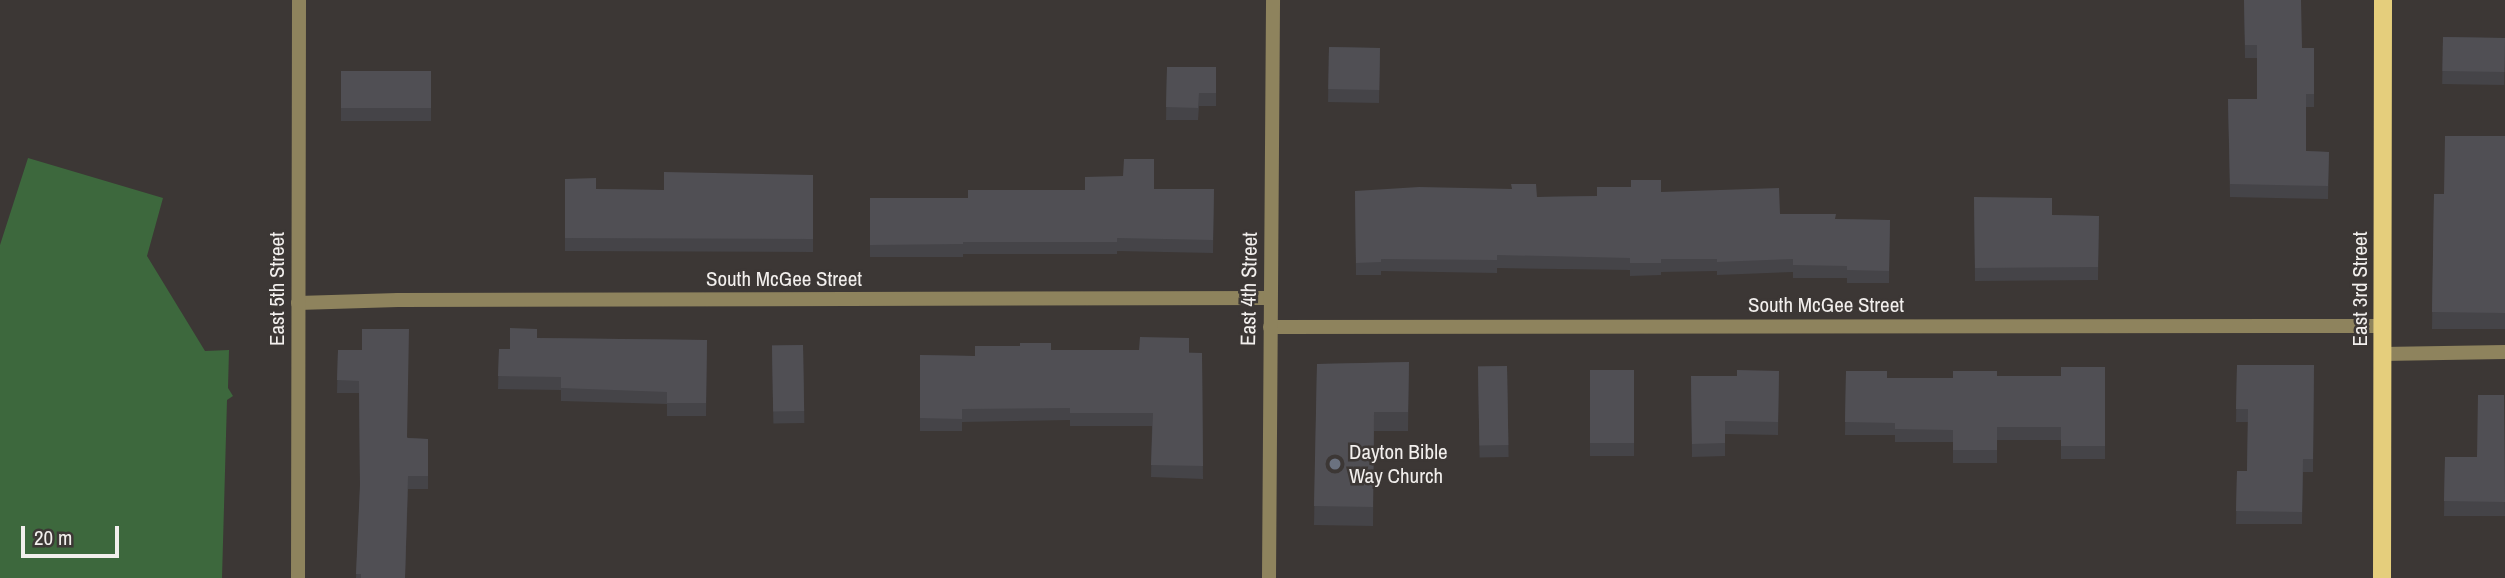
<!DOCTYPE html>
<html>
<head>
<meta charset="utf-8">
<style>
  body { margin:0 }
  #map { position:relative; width:2505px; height:578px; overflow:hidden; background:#3c3735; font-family:"Archivo Narrow",sans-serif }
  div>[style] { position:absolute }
  .green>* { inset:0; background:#3d683d }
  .minor>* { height:14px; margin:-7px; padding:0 7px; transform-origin:7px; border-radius:7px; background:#8e835d }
  .primary>* { height:18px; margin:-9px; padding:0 9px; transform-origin:9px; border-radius:9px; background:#e5ce7c }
  .wall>* { inset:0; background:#454448; transform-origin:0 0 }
  .building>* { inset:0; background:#504f54; transform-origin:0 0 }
  .dots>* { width:19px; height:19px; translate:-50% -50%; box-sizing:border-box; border:4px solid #3c3735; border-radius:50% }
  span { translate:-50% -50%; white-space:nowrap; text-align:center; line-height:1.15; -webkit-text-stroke:5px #3c3735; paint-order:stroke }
  .street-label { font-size:21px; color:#f2efed }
  .poi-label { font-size:21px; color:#f2efed }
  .left { translate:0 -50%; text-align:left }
  .scale { position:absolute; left:21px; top:526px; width:98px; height:32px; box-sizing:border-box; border:4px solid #f2efed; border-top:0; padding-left:9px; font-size:21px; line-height:24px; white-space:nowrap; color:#f2efed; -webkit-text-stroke:5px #3c3735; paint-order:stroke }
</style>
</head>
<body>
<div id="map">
  <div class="green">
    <div style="clip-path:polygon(28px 158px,163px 198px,147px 256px,205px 351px,229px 350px,228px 388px,233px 396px,227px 400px,222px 578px,0 578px,0 245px)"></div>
  </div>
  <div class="minor">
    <div style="left:298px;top:303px;width:100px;rotate:-1.7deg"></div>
    <div style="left:398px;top:300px;width:872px;rotate:-0.13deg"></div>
    <div style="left:1270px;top:327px;width:1112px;rotate:-0.05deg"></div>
    <div style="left:2382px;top:354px;width:123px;rotate:-0.9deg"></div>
    <div style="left:298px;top:578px;width:578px;rotate:-89.9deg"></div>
    <div style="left:1269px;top:578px;width:578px;rotate:-89.6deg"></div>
  </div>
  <div class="primary">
    <div style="left:2382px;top:578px;width:578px;rotate:-89.9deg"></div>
  </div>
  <div class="wall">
    <div style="clip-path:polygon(2244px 0,2302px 48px,2314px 48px,2314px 107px,2306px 107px,2306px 151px,2329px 152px,2328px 199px,2230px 197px,2228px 99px,2257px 99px,2257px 58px,2245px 58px)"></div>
    <div style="left:2443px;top:37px;width:62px;height:47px;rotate:1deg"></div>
    <div style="left:1329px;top:47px;width:51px;height:55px;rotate:1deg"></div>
    <div style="clip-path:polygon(1167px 67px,1216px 67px,1216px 106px,1199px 106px,1198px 120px,1166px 120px)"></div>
    <div style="left:431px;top:71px;width:50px;height:90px;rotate:90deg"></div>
    <div style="clip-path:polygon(2505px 136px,2505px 329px,2432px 329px,2434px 194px,2444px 194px)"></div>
    <div style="clip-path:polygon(813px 175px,813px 252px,565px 251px,565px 179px,596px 189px,664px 190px)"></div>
    <div style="clip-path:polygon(1631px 187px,1780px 214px,1835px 219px,1890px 220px,1889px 283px,1847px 283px,1847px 278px,1793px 278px,1793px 272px,1717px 275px,1717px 271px,1661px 272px,1661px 275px,1630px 276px,1630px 270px,1497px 268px,1497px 273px,1381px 271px,1381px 275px,1356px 275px,1355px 191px,1537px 197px,1597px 196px)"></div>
    <div style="clip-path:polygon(1154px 189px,1214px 189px,1213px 253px,1117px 251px,1117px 254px,963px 254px,963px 257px,870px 257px,870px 198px,968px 198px,1085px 190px)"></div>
    <div style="clip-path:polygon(1974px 197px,2052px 215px,2099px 216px,2098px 280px,1975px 281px)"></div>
    <div style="clip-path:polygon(537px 338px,707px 340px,706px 416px,667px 416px,667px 404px,561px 401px,561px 390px,498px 389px,499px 349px,510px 349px)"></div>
    <div style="left:803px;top:345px;width:78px;height:31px;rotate:89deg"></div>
    <div style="clip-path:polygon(338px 350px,408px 438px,428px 439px,428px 489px,408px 489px,405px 578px,356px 578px,360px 488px,359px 393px,337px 393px)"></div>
    <div style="clip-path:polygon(1051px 350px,1139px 350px,1202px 353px,1203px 479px,1151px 477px,1152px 426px,1070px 426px,1070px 420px,962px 422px,962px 431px,920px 431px,920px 355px,975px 356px)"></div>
    <div style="clip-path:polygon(1409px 362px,1408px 431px,1374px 431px,1373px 526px,1314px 525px,1317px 364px)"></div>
    <div style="clip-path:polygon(2237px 365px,2314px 365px,2313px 472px,2303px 472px,2302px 524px,2236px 524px,2237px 471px,2247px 471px,2248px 422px,2236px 422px)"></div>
    <div style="left:1507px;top:366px;width:91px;height:29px;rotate:89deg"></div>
    <div style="clip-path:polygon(2105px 367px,2105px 459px,2061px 459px,2061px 440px,1997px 440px,1997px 463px,1953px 463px,1953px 442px,1895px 442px,1895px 435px,1845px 435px,1846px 371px,1887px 378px,1953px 378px,1997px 376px,2061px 376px)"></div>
    <div style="left:1590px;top:370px;width:44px;height:86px"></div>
    <div style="clip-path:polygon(1779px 371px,1778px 435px,1725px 434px,1725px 456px,1692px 457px,1691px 376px,1737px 376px)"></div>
    <div style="clip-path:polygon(2504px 418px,2505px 516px,2444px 516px,2445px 457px,2477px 457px)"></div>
  </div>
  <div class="building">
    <div style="clip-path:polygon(2244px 0,2301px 0,2302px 48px,2314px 48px,2314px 94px,2306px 94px,2306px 151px,2329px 152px,2328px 186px,2230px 184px,2228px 99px,2257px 99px,2257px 45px,2245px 45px)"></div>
    <div style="left:2443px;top:37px;width:62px;height:34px;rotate:1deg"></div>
    <div style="left:1329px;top:47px;width:51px;height:42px;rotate:1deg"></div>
    <div style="clip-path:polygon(1167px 67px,1216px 67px,1216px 93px,1199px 93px,1198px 108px,1166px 107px)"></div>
    <div style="left:431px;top:71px;width:37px;height:90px;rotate:90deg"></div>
    <div style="clip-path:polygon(2445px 136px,2505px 136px,2505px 313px,2432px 312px,2434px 194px,2444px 194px)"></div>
    <div style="clip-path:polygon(1124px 159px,1154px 159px,1154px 189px,1214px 189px,1213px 240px,1117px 238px,1117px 242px,963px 242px,963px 244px,870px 245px,870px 198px,968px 198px,968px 190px,1085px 190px,1085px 177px,1123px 176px)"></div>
    <div style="clip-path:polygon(664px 172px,813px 175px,813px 239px,565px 238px,565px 179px,596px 178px,596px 189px,664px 190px)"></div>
    <div style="clip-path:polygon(1631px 180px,1661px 180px,1661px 192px,1779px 188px,1780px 214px,1836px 214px,1835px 219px,1890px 220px,1889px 271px,1847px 270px,1847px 266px,1793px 265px,1793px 259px,1717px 262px,1717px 259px,1661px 259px,1661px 263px,1630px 263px,1630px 258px,1497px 255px,1497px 260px,1381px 259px,1381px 262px,1356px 263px,1355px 191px,1419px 187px,1512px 189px,1511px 184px,1536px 184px,1537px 197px,1597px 196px,1597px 187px,1631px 187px)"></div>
    <div style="clip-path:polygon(1974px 197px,2052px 198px,2052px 215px,2099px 216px,2098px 267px,1975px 268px)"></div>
    <div style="clip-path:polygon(510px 328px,537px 329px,537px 338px,707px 340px,706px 403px,667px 403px,667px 392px,561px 388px,561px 377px,498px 376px,499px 349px,510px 349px)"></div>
    <div style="clip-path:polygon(362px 329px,409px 329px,407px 438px,428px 439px,428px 476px,408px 476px,405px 578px,361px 578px,361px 574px,356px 574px,360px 485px,359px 381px,337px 380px,338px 350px,362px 350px)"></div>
    <div style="clip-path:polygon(1140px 337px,1189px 338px,1189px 353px,1202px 353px,1203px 466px,1151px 465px,1153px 413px,1070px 413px,1070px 408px,962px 409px,962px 419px,920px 418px,920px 355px,975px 356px,975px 346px,1020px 346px,1020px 343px,1051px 343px,1051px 350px,1139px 350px)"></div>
    <div style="left:803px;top:345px;width:66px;height:31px;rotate:89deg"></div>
    <div style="clip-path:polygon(1409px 362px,1408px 412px,1374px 412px,1373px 507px,1314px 506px,1317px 364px)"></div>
    <div style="clip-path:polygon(2237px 365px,2314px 365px,2313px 459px,2303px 459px,2302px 512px,2236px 511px,2237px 471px,2247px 471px,2248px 409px,2236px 409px)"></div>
    <div style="left:1507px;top:366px;width:79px;height:29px;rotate:89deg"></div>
    <div style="clip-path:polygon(2061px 367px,2105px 367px,2105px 446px,2061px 446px,2061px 427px,1997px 427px,1997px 450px,1953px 450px,1953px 430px,1895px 429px,1895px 423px,1845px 422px,1846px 371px,1887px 371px,1887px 378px,1953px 378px,1953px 371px,1997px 371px,1997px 376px,2061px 376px)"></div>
    <div style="left:1590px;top:370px;width:44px;height:73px"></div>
    <div style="clip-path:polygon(1737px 370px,1779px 371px,1778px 422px,1725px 421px,1725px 443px,1692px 444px,1691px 376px,1737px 376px)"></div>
    <div style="clip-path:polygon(2478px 395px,2504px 395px,2505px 502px,2444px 501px,2445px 457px,2477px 457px)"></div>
  </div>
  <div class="dots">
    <div style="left:1335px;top:464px;background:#6b7280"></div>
  </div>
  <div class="street-label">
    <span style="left:784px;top:279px">South McGee Street</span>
    <span style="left:277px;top:289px;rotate:-90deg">East 5th Street</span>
    <span style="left:1249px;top:289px;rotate:-89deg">East 4th Street</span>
    <span style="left:2360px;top:289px;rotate:-90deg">East 3rd Street</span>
    <span style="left:1826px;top:305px">South McGee Street</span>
  </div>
  <div class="poi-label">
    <span class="left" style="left:1349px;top:464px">Dayton Bible<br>Way Church</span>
  </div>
  <div class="scale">20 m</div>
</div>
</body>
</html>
